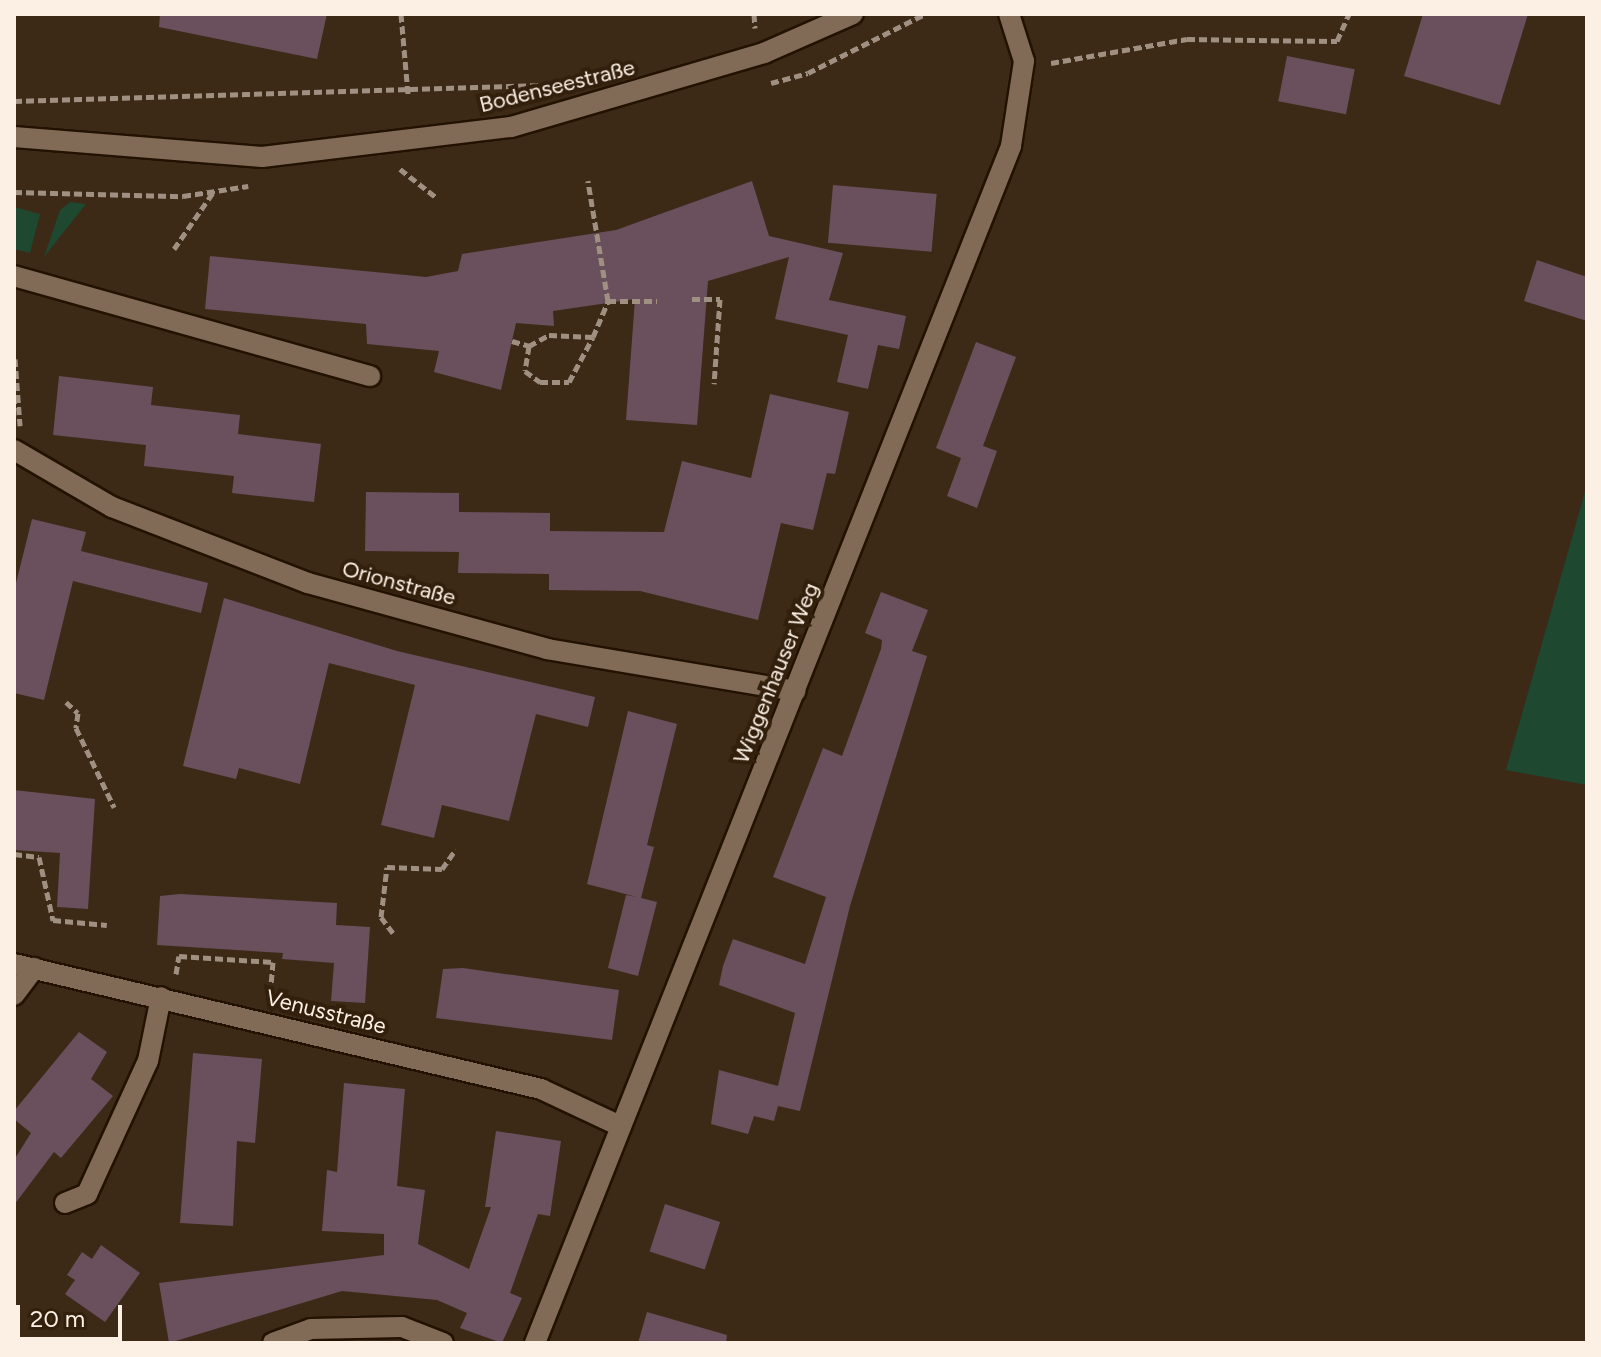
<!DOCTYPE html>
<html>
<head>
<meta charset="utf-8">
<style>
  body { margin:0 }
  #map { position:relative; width:1601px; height:1357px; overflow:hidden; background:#3c2a17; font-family:Figtree,sans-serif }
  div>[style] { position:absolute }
  .green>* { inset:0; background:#1e4830 }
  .building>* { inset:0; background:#6a4f5d; transform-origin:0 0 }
  .path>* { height:5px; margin-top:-2.5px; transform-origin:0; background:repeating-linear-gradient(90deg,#9f9081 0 8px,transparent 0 12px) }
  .roads { filter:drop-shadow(2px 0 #231201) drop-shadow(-2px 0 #231201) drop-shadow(0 2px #231201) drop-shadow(0 -2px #231201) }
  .lane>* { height:20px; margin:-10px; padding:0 10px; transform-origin:10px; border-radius:10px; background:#816b56 }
  .street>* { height:20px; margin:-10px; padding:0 10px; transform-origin:10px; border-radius:10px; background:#816b56 }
  .secondary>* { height:20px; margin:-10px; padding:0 10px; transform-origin:10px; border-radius:10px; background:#816b56 }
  span { translate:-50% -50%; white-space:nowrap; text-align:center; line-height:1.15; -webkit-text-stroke:8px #32200d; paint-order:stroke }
  .street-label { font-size:22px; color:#fcf0e4 }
  .frame { position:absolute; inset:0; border:16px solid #fcf0e4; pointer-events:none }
  .scale { position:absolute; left:16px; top:1305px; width:106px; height:36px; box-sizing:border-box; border:4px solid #fcf0e4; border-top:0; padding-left:10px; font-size:24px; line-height:28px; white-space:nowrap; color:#fcf0e4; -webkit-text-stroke:6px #32200d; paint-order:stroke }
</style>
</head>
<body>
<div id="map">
  <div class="green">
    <div style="clip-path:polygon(70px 202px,86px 204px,44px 257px,60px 210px)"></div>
    <div style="clip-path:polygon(14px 207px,40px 214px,30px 253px,14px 249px)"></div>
    <div style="clip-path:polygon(1587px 485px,1587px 785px,1506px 770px)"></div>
  </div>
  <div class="building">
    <div style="clip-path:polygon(160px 14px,327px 14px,317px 59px,159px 27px)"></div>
    <div style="clip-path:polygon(1423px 14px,1528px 14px,1500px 105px,1404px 76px)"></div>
    <div style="left:1287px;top:56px;width:69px;height:46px;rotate:11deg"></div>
    <div style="clip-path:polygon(752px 181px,769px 236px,843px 253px,829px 300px,906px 316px,899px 349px,878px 345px,868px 389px,837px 382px,848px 335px,775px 319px,789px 257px,708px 281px,697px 425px,626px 420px,635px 299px,553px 311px,554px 326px,516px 323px,501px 390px,434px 372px,439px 351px,367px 344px,366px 324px,205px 309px,210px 256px,426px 277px,458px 271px,462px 254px,616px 230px)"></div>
    <div style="left:833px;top:185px;width:104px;height:58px;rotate:5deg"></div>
    <div style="clip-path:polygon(1537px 260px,1587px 277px,1587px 321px,1524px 301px)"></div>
    <div style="clip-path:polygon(976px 342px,1016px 357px,983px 446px,997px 451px,977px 508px,947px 496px,961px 458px,936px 448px)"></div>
    <div style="clip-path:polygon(59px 376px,153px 387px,151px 405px,240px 415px,238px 434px,321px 444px,314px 502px,232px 493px,234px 476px,144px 466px,146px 445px,53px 435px)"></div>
    <div style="clip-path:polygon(770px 394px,849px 412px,835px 474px,827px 473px,813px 530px,781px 523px,758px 620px,640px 591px,549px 590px,549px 574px,458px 573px,459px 552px,365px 551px,366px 492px,459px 493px,459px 512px,550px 513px,550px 531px,664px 532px,682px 461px,751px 478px)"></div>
    <div style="clip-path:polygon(32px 519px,86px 532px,81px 551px,208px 583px,201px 613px,73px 581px,44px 700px,14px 693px,14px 591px)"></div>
    <div style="clip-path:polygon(881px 592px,928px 610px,912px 651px,927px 656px,850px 906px,800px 1111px,778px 1106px,774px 1121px,754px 1116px,748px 1134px,711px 1124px,719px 1070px,778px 1086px,795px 1013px,719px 985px,723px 966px,733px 939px,805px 964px,826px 897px,773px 877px,823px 748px,842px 756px,881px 649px,882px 640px,865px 633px)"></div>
    <div style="clip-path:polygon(224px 598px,397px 651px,595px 697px,588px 727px,536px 714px,509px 821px,442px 805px,434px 838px,381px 825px,415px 685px,329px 663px,300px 784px,239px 768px,236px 779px,183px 766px)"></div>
    <div style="clip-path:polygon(628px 711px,677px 724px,647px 845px,654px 847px,641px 898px,657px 902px,638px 976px,608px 968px,626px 895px,637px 897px,587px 884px)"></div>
    <div style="clip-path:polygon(14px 790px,95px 799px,88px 909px,57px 907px,60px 853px,14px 850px)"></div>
    <div style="clip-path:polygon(180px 894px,337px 903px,336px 925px,370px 927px,365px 1003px,331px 1001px,334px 963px,282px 959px,283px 953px,157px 945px,160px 896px)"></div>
    <div style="clip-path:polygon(463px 968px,619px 990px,612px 1040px,436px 1018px,443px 969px)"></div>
    <div style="clip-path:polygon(79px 1032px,107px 1052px,91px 1079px,113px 1096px,61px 1158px,54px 1152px,14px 1205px,14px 1160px,31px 1133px,14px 1119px,14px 1111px)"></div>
    <div style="clip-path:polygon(193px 1053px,262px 1059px,255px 1143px,237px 1141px,233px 1226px,180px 1223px)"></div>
    <div style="clip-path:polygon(344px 1083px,405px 1089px,397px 1186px,425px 1190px,418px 1244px,469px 1269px,491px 1207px,485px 1207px,496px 1131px,561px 1141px,550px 1216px,538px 1214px,510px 1293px,522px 1298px,502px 1343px,460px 1328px,467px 1313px,437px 1300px,342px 1291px,169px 1343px,159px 1283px,384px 1255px,384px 1234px,322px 1231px,327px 1170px,337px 1172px)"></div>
    <div style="left:665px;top:1204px;width:58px;height:50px;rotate:18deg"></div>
    <div style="clip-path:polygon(101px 1245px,140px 1273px,105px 1322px,65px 1294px,75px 1280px,67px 1275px,82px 1252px,92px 1259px)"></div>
    <div style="clip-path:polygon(647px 1312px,727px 1335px,726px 1343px,638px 1343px)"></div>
  </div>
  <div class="path">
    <div style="left:401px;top:14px;width:80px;rotate:85deg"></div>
    <div style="left:754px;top:14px;width:14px;rotate:86deg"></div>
    <div style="left:1051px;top:63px;width:138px;rotate:-10deg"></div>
    <div style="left:1187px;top:39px;width:150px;rotate:0.8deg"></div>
    <div style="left:1337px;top:41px;width:30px;rotate:-66deg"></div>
    <div style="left:771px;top:83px;width:38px;rotate:-15deg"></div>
    <div style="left:808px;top:73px;width:131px;rotate:-26.8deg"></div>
    <div style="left:14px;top:101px;width:531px;rotate:-1.73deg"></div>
    <div style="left:400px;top:169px;width:47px;rotate:38.1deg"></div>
    <div style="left:14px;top:192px;width:169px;rotate:1.4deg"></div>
    <div style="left:183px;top:196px;width:66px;rotate:-8.7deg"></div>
    <div style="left:174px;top:249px;width:70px;rotate:-55.4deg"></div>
    <div style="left:692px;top:299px;width:28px"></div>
    <div style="left:720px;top:299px;width:85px;rotate:94deg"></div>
    <div style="left:608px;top:301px;width:49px"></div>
    <div style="left:512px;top:341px;width:18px;rotate:16deg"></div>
    <div style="left:529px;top:346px;width:23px;rotate:-29deg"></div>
    <div style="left:549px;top:335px;width:44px;rotate:2.6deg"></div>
    <div style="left:593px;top:337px;width:39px;rotate:-67deg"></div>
    <div style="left:608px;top:301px;width:122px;rotate:-99.5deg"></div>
    <div style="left:529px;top:346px;width:25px;rotate:99deg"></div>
    <div style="left:525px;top:371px;width:19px;rotate:36deg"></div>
    <div style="left:540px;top:382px;width:29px"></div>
    <div style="left:569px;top:382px;width:51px;rotate:-61.9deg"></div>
    <div style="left:15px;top:359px;width:67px;rotate:85.7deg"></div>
    <div style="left:66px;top:702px;width:16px;rotate:43deg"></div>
    <div style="left:78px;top:713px;width:15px;rotate:98deg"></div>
    <div style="left:76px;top:728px;width:88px;rotate:64.3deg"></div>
    <div style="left:14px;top:854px;width:25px;rotate:7deg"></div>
    <div style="left:39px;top:857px;width:65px;rotate:77.5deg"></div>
    <div style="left:53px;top:920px;width:54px;rotate:5.3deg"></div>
    <div style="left:393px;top:933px;width:20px;rotate:-127deg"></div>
    <div style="left:381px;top:917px;width:50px;rotate:-83.2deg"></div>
    <div style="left:387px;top:867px;width:55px;rotate:2.1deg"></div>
    <div style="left:442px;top:869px;width:24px;rotate:-55deg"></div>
    <div style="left:176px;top:974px;width:18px;rotate:-81deg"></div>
    <div style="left:179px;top:956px;width:94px;rotate:3.7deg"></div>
    <div style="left:273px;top:962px;width:37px;rotate:95deg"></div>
  </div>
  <div class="roads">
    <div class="lane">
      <div style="left:14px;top:276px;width:370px;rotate:15.7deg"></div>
      <div style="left:14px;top:995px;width:34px;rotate:-53deg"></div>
      <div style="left:65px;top:1203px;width:24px;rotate:-22deg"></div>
      <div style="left:87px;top:1194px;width:146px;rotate:-65.4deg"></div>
      <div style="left:148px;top:1061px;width:65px;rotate:-78.5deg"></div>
    </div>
    <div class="street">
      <div style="left:14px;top:450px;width:113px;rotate:30.2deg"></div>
      <div style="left:112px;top:507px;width:210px;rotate:21.2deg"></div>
      <div style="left:308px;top:583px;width:248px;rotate:15.4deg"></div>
      <div style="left:547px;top:649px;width:252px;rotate:9.6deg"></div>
      <div style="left:14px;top:964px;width:542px;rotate:13.34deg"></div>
      <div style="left:541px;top:1089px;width:87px;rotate:25.1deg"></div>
      <div style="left:273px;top:1343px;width:40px;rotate:-20.2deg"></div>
      <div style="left:311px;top:1329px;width:91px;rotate:-1.3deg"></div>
      <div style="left:402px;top:1327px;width:44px;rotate:21.3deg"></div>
      <div style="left:535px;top:1343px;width:1288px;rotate:-68.31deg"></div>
      <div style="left:1011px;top:146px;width:86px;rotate:-81.3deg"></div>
      <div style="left:1024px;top:61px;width:49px;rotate:-107.7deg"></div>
    </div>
    <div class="secondary">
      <div style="left:14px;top:137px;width:249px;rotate:4.6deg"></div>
      <div style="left:262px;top:157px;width:251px;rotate:-6.9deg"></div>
      <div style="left:511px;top:127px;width:264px;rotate:-16.3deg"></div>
      <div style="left:764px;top:53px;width:97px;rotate:-23.7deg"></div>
    </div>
  </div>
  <div class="street-label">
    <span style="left:557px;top:86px;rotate:-14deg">Bodenseestraße</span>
    <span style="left:399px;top:583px;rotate:15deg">Orionstraße</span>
    <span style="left:776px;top:673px;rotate:-68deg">Wiggenhauser Weg</span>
    <span style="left:326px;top:1012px;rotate:14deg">Venusstraße</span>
  </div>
  <div class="frame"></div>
  <div class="scale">20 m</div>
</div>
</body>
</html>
